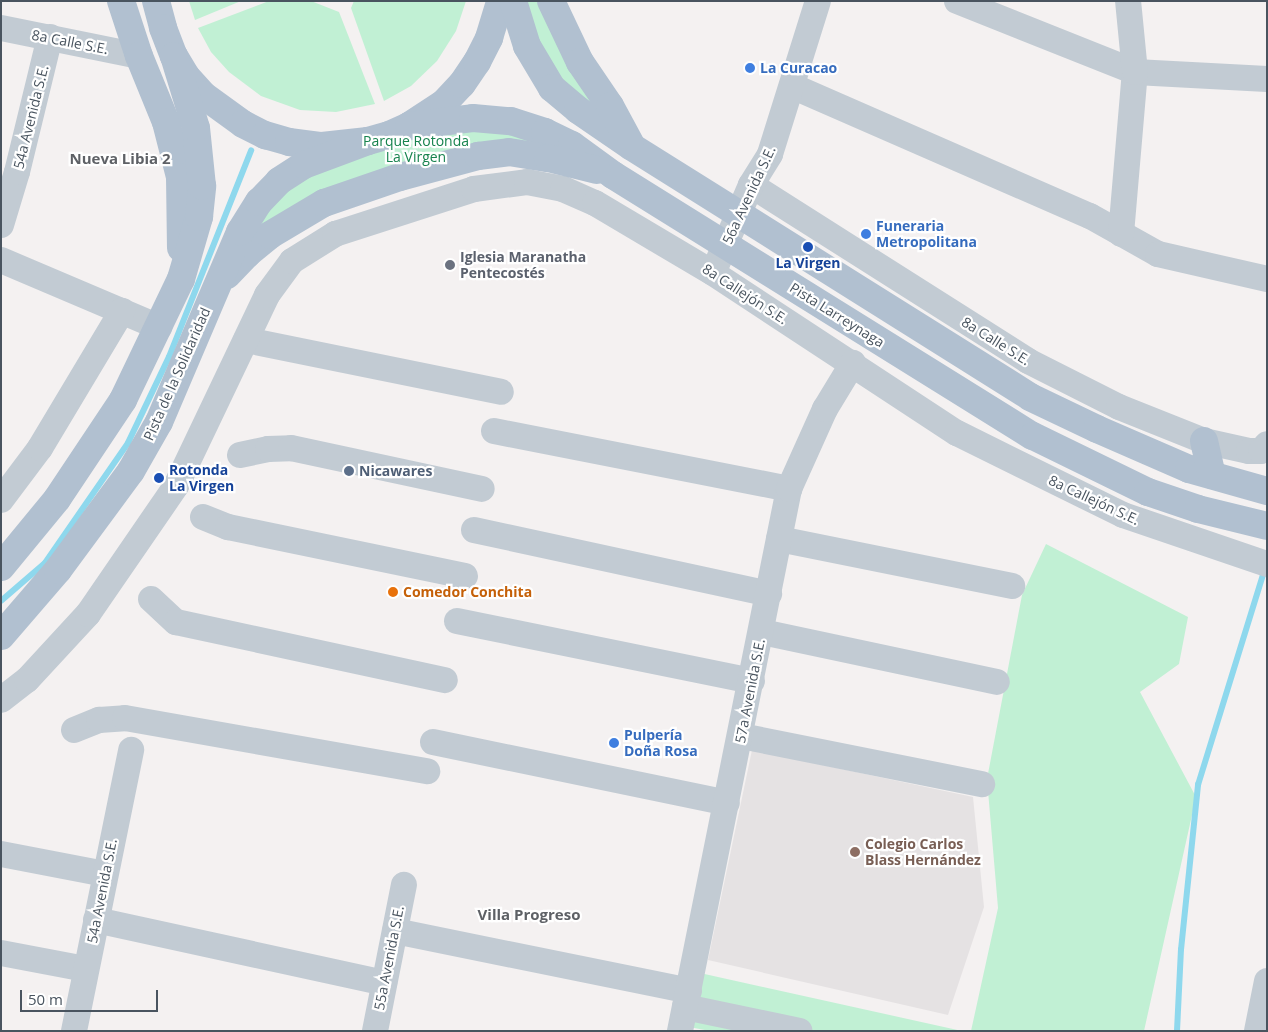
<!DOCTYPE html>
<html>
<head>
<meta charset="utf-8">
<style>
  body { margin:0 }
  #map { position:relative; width:1268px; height:1032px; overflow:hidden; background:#f4f1f1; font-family:"Open Sans",sans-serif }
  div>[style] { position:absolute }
  .education>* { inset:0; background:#e5e2e3 }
  .green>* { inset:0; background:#c1f0d4 }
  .stream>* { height:5.5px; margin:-2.75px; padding:0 2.75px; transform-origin:2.75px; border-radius:2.75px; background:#8ed8ed }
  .minor>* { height:26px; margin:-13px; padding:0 13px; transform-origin:13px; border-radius:13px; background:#c2cbd3 }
  .major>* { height:28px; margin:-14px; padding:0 14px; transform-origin:14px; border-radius:14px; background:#b1c0d0 }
  .dots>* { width:14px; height:14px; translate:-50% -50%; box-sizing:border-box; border:2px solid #fff; border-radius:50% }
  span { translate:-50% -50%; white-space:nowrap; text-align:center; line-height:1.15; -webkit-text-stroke:4.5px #fff; paint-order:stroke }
  .street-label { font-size:14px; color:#49545f }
  .shop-label { font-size:14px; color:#366cbe; font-weight:700 }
  .left { translate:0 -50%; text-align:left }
  .park-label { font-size:14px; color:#17834e }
  .worship-label { font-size:14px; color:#5b616d; font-weight:700 }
  .transit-label { font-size:14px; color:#164399; font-weight:700 }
  .service-label { font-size:14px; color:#4e5e75; font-weight:700 }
  .food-label { font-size:14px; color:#c56008; font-weight:700 }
  .education-label { font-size:14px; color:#785e54; font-weight:700 }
  .neighbourhood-label { font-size:15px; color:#5e6166; font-weight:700 }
  .frame { position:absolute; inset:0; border:2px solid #49545f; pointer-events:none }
  .scale { position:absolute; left:20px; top:990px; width:138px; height:22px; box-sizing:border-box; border:2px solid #49545f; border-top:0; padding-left:6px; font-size:15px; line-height:18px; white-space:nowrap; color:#49545f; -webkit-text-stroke:4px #fff; paint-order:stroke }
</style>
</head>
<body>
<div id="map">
  <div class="education">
    <div style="clip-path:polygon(752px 750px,973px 797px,984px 907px,948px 1015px,708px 960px)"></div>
  </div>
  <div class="green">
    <div style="clip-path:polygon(189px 1px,241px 1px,195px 20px)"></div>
    <div style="clip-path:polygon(269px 1px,311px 1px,339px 12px,375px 104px,336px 112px,300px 110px,261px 96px,229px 72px,211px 52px,198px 28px)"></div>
    <div style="clip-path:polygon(354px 1px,466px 1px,456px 31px,437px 61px,411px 86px,384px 101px,351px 8px)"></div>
    <div style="clip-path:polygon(513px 1px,551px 1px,610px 106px,578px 110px)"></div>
    <div style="clip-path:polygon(409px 126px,545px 132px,509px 152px,240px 232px,259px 202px)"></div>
    <div style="clip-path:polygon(1046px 544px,1188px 617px,1179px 664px,1140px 692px,1196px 797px,1144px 1031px,971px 1031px,998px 908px,987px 779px,1022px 595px)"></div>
    <div style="clip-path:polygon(700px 973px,962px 1031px,710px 1031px,689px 1027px)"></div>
  </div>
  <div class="stream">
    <div style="left:1px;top:601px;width:58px;rotate:-40.8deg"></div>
    <div style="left:45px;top:563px;width:146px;rotate:-55.3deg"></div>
    <div style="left:128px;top:443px;width:95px;rotate:-64.5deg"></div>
    <div style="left:169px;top:357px;width:222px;rotate:-68.3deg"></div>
    <div style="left:1177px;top:1031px;width:81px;rotate:-87.2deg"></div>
    <div style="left:1181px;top:950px;width:166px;rotate:-84.1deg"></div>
    <div style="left:1198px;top:785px;width:226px;rotate:-72.8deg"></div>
  </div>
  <div class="minor">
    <div style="left:957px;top:1px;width:192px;rotate:21.7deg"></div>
    <div style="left:1135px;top:72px;width:132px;rotate:3deg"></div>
    <div style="left:1px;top:28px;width:141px;rotate:11.5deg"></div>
    <div style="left:792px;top:86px;width:325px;rotate:23.6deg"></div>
    <div style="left:1090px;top:216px;width:78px;rotate:29.2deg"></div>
    <div style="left:1158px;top:254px;width:112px;rotate:12.9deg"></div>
    <div style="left:751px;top:185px;width:328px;rotate:32.4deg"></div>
    <div style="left:1028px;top:361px;width:102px;rotate:26.8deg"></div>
    <div style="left:1119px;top:407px;width:92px;rotate:21.8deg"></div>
    <div style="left:1204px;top:441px;width:46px;rotate:12.5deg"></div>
    <div style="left:1249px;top:451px;width:12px"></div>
    <div style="left:1261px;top:451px;width:9px;rotate:-49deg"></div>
    <div style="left:1px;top:225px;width:55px;rotate:-73.2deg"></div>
    <div style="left:17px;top:172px;width:139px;rotate:-76.3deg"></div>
    <div style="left:1121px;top:234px;width:163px;rotate:-85.1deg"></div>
    <div style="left:1135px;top:72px;width:71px;rotate:-95.6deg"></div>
    <div style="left:1px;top:260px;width:172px;rotate:23deg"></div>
    <div style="left:716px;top:266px;width:88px;rotate:-66.6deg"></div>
    <div style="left:751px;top:185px;width:36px;rotate:-58deg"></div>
    <div style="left:770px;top:154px;width:160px;rotate:-72.6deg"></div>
    <div style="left:246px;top:340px;width:260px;rotate:11.5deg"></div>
    <div style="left:494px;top:431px;width:301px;rotate:11.1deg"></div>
    <div style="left:240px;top:455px;width:29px;rotate:-12deg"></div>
    <div style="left:268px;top:449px;width:23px;rotate:-2deg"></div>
    <div style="left:291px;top:448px;width:195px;rotate:12.1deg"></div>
    <div style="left:1px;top:500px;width:65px;rotate:-53.1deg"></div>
    <div style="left:40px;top:448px;width:160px;rotate:-59.1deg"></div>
    <div style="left:203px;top:517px;width:27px;rotate:22deg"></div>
    <div style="left:228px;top:527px;width:242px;rotate:11.7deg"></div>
    <div style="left:474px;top:530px;width:302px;rotate:12.2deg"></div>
    <div style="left:779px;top:539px;width:238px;rotate:11.4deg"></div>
    <div style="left:151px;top:599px;width:34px;rotate:43deg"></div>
    <div style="left:176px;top:622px;width:275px;rotate:12.2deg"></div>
    <div style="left:457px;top:621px;width:301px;rotate:11.5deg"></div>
    <div style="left:762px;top:632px;width:240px;rotate:12deg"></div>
    <div style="left:1px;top:700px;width:33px;rotate:-38deg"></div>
    <div style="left:27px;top:680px;width:90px;rotate:-47.3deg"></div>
    <div style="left:88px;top:614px;width:155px;rotate:-55.5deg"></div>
    <div style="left:176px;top:486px;width:212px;rotate:-64.5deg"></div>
    <div style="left:267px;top:295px;width:42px;rotate:-53.7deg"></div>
    <div style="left:292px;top:261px;width:51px;rotate:-32.1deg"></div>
    <div style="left:335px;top:234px;width:146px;rotate:-17.9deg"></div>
    <div style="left:474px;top:189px;width:53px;rotate:-7.5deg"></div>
    <div style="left:527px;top:182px;width:37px;rotate:11deg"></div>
    <div style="left:563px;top:189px;width:35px;rotate:24deg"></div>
    <div style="left:595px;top:203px;width:137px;rotate:30.7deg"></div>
    <div style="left:713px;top:273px;width:292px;rotate:33.3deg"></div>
    <div style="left:957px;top:433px;width:185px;rotate:26.3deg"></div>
    <div style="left:1123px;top:515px;width:152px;rotate:18.8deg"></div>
    <div style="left:74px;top:730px;width:27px;rotate:-22deg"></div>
    <div style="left:99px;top:720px;width:26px;rotate:-4deg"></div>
    <div style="left:125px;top:718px;width:307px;rotate:10deg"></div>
    <div style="left:741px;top:736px;width:246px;rotate:11.3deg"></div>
    <div style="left:433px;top:742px;width:300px;rotate:11.7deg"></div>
    <div style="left:1px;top:854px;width:106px;rotate:10.9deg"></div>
    <div style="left:96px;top:920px;width:295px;rotate:12.3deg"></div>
    <div style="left:395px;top:931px;width:300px;rotate:11.5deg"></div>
    <div style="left:1px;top:953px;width:86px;rotate:10.7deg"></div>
    <div style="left:685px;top:1007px;width:117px;rotate:11.8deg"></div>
    <div style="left:74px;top:1031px;width:287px;rotate:-78.5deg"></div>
    <div style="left:375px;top:1031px;width:149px;rotate:-78.8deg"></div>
    <div style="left:680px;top:1031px;width:553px;rotate:-78.63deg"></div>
    <div style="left:789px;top:489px;width:88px;rotate:-65.8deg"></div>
    <div style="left:825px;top:409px;width:54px;rotate:-58.7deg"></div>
    <div style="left:1257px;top:1031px;width:51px;rotate:-78.7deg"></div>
  </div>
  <div class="major">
    <div style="left:121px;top:1px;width:58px;rotate:71.9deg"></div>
    <div style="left:139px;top:56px;width:71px;rotate:67.8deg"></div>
    <div style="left:166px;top:122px;width:57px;rotate:75.7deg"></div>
    <div style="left:180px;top:177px;width:71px;rotate:89.2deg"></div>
    <div style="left:156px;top:1px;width:28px;rotate:75deg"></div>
    <div style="left:163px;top:28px;width:30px;rotate:69deg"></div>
    <div style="left:174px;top:56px;width:23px;rotate:59deg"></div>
    <div style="left:186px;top:76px;width:25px;rotate:48deg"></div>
    <div style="left:203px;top:95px;width:49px;rotate:35.9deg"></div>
    <div style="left:243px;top:124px;width:25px;rotate:27deg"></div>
    <div style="left:265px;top:135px;width:25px;rotate:16deg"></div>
    <div style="left:289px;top:142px;width:33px;rotate:7deg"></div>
    <div style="left:322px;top:146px;width:46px;rotate:-6.2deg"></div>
    <div style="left:368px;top:141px;width:22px;rotate:-16deg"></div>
    <div style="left:389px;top:135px;width:22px;rotate:-24deg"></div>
    <div style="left:409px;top:126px;width:42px;rotate:-33.3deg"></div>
    <div style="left:444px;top:103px;width:26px;rotate:-47deg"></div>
    <div style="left:462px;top:84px;width:27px;rotate:-56deg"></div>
    <div style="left:477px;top:62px;width:27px;rotate:-63deg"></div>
    <div style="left:489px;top:38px;width:39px;rotate:-73deg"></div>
    <div style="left:513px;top:1px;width:47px;rotate:72.7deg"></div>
    <div style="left:527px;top:46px;width:49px;rotate:59.2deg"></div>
    <div style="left:552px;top:88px;width:34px;rotate:40deg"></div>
    <div style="left:578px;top:110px;width:65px;rotate:34.4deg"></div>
    <div style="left:632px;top:147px;width:470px;rotate:32.1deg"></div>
    <div style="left:1030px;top:397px;width:74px;rotate:25.5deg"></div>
    <div style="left:1097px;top:429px;width:100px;rotate:23.5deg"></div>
    <div style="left:1189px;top:469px;width:81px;rotate:15.8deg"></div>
    <div style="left:551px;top:1px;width:68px;rotate:64.6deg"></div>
    <div style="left:580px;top:62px;width:53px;rotate:55.7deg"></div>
    <div style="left:610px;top:106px;width:42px;rotate:61.6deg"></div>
    <div style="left:409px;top:126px;width:64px;rotate:-7.1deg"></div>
    <div style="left:473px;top:118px;width:38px;rotate:5deg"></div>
    <div style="left:511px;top:121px;width:36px;rotate:18deg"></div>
    <div style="left:545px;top:132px;width:30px;rotate:26deg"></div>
    <div style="left:572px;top:145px;width:51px;rotate:36.2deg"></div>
    <div style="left:613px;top:175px;width:494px;rotate:31.9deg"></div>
    <div style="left:1033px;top:436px;width:128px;rotate:26deg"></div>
    <div style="left:1148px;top:492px;width:53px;rotate:18.8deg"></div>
    <div style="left:1198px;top:509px;width:71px;rotate:13.8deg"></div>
    <div style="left:227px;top:275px;width:30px;rotate:-46deg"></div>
    <div style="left:248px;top:253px;width:28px;rotate:-39deg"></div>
    <div style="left:270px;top:235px;width:63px;rotate:-30.7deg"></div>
    <div style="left:324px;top:203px;width:80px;rotate:-18.9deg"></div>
    <div style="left:400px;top:177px;width:81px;rotate:-15.1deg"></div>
    <div style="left:478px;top:156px;width:31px;rotate:-7deg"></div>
    <div style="left:509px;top:152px;width:39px;rotate:9deg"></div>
    <div style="left:548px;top:158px;width:50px;rotate:13.8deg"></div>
    <div style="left:1204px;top:441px;width:35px;rotate:77deg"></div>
    <div style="left:1px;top:567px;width:88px;rotate:-50.5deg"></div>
    <div style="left:57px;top:499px;width:119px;rotate:-56.3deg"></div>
    <div style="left:123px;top:400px;width:134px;rotate:-64.4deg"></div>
    <div style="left:181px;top:279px;width:65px;rotate:-73.8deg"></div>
    <div style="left:199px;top:217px;width:31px;rotate:-84deg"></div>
    <div style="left:202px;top:186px;width:58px;rotate:-95.9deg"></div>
    <div style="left:196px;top:128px;width:75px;rotate:-107deg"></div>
    <div style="left:1px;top:636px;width:87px;rotate:-49.2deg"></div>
    <div style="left:58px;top:570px;width:123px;rotate:-53.6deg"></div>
    <div style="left:131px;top:471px;width:56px;rotate:-60.3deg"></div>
    <div style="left:159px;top:422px;width:207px;rotate:-66.9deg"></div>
    <div style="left:240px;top:232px;width:36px;rotate:-58deg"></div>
    <div style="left:259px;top:202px;width:29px;rotate:-46deg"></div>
    <div style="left:279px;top:181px;width:30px;rotate:-33deg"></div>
    <div style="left:304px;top:165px;width:68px;rotate:-20.6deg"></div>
  </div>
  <div class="dots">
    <div style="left:750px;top:68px;background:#3f7fe0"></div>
    <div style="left:866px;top:234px;background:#3f7fe0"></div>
    <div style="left:808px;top:247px;background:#1a4fb4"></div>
    <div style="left:450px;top:265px;background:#6b7280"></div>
    <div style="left:349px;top:471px;background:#5c6f8a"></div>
    <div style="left:159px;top:478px;background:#1a4fb4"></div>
    <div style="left:393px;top:592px;background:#e8710a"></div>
    <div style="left:614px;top:743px;background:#3f7fe0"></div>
    <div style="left:855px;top:852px;background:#8d6e63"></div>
  </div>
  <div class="street-label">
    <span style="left:70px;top:42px;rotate:11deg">8a Calle S.E.</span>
    <span style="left:31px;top:117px;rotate:-76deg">54a Avenida S.E.</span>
    <span style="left:749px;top:195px;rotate:-65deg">56a Avenida S.E.</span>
    <span style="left:745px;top:294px;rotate:33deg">8a Callejón S.E.</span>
    <span style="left:837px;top:315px;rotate:32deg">Pista Larreynaga</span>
    <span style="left:996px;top:341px;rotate:32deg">8a Calle S.E.</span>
    <span style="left:177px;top:374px;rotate:-66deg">Pista de la Solidaridad</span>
    <span style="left:1094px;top:500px;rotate:25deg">8a Callejón S.E.</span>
    <span style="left:750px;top:691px;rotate:-79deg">57a Avenida S.E.</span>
    <span style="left:102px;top:891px;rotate:-79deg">54a Avenida S.E.</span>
    <span style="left:389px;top:958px;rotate:-79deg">55a Avenida S.E.</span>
  </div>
  <div class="shop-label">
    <span class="left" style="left:760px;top:68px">La Curacao</span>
    <span class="left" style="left:876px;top:234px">Funeraria<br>Metropolitana</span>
    <span class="left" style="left:624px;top:743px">Pulpería<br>Doña Rosa</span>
  </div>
  <div class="park-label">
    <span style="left:416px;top:149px">Parque Rotonda<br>La Virgen</span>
  </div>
  <div class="worship-label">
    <span class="left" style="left:460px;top:265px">Iglesia Maranatha<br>Pentecostés</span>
  </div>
  <div class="transit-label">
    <span style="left:808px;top:263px">La Virgen</span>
    <span class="left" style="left:169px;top:478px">Rotonda<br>La Virgen</span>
  </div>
  <div class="service-label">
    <span class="left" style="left:359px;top:471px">Nicawares</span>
  </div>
  <div class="food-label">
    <span class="left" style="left:403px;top:592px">Comedor Conchita</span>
  </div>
  <div class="education-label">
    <span class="left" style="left:865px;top:852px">Colegio Carlos<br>Blass Hernández</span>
  </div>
  <div class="neighbourhood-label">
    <span style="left:120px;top:159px">Nueva Libia 2</span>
    <span style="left:529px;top:915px">Villa Progreso</span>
  </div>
  <div class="frame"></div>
  <div class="scale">50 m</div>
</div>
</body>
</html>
